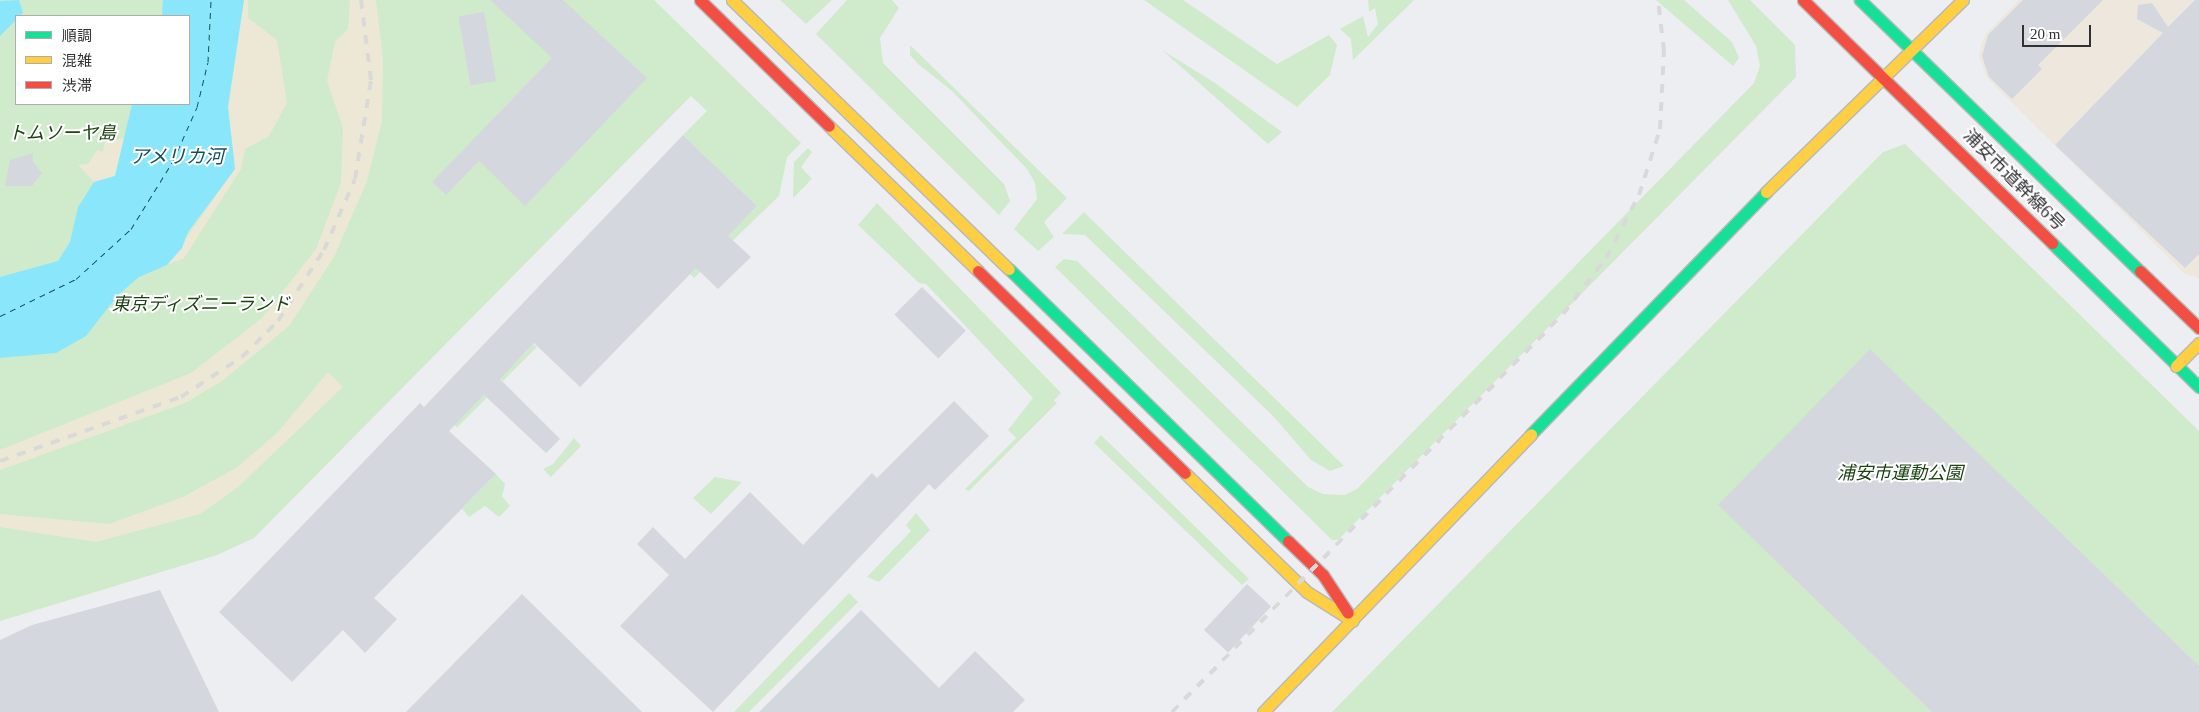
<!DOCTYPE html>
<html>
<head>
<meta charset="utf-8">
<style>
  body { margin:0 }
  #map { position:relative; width:2199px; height:712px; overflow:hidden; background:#edeef1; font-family:"Times New Roman","Noto Sans JP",serif }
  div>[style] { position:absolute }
  .industrial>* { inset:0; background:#eee7de }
  .green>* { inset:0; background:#d0eacc; transform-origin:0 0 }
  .sand>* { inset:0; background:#ede8d5 }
  .water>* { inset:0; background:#8ae6fb }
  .ferry>* { height:1px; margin-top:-0.5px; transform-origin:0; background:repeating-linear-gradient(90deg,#154e59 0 6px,transparent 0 11px) }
  .building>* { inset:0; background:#d5d7de; transform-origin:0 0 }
  .roads { filter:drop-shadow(1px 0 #b7b8bb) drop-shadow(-1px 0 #b7b8bb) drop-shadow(0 1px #b7b8bb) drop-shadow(0 -1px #b7b8bb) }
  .fast>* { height:11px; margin:-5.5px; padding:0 5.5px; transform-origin:5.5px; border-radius:5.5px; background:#16e098 }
  .slow>* { height:11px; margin:-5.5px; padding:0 5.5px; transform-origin:5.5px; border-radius:5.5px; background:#ffcf43 }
  .jam>* { height:11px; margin:-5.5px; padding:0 5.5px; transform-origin:5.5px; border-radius:5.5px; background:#f24e42 }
  .rail>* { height:4px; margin-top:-2px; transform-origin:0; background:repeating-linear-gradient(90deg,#d9d9d9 0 9px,transparent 0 18px) }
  span { translate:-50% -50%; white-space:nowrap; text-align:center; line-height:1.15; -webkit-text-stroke:4px #fff; paint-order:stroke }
  .park-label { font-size:18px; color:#1b4312; font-style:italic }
  .street-label { font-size:18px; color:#313134 }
  .water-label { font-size:19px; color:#154e59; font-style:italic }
  .legend { position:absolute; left:15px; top:15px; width:175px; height:90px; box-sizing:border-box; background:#fff; border:1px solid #adadae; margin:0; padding:6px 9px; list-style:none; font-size:15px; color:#313134 }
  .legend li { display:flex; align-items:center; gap:10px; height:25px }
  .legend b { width:25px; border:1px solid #adadae }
  .scale { position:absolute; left:2022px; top:25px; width:69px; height:22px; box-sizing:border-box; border:2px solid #313134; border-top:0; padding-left:6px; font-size:15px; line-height:18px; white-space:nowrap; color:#313134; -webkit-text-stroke:4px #fff; paint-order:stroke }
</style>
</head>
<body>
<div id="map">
  <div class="industrial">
    <div style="clip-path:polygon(2019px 0,2199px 0,2199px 278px,2185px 274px,1987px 78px,1979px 57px,1981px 46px,1986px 34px)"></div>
  </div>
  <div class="green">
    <div style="clip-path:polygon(evenodd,0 0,654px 0,801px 143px,787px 157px,779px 196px,694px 278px,690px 274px,757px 206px,683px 135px,707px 111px,691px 96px,254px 538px,217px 555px,0 621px,0 0,16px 16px,189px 16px,189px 104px,16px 104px,16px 16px)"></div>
    <div style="clip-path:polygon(780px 0,832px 0,806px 24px)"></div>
    <div style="clip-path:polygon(847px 0,892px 0,899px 8px,880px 38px,883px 63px,1004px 184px,1010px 201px,999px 215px,816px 34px)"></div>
    <div style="clip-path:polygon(1144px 0,1183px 0,1277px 64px,1329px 35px,1337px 45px,1330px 75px,1297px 107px)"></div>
    <div style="clip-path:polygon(1368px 0,1414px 0,1353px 60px,1351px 39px,1340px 29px,1363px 16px,1368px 37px,1378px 24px,1375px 8px,1369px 12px)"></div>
    <div style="clip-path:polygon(1656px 0,1684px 0,1732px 42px,1739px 58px,1733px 66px)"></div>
    <div style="clip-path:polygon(1728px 0,1750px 0,1795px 45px,1796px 77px,1338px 540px,1332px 540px,1055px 267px,1064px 259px,1077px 261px,1308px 487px,1323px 494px,1345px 495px,1357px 489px,1754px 83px,1760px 66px,1756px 46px)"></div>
    <div style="clip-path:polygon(910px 45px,1067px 198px,1044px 222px,1054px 237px,1038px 251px,1014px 229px,1037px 199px,1035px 183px,1027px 169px,952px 91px,918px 64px,910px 55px)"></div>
    <div style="clip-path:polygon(1162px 50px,1215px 83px,1282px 132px,1268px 144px)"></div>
    <div style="clip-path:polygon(1905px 144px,2199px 431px,2199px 712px,1332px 712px,1883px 152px)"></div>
    <div style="clip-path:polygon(808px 148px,812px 152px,801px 167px,812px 179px,793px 198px,794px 162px)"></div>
    <div style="clip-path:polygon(877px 203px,1061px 393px,1054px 400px,1057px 403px,969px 491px,965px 489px,1016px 438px,1008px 430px,1033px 398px,926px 284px,919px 283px,858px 225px)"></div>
    <div style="clip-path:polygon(1084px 212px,1089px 217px,1344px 466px,1330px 471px,1311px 460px,1274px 417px,1085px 235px,1062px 234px)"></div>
    <div style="clip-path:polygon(530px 341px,537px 347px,503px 381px,499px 378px,529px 349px)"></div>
    <div style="left:484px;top:395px;width:4px;height:42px;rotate:45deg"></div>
    <div style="clip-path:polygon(1101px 435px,1249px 579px,1242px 585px,1094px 443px)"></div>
    <div style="clip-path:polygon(574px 438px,581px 446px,551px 477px,543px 469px,553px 464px)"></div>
    <div style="clip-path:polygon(496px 474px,505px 484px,502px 496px,510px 506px,499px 517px,485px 506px,469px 517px,462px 509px)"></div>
    <div style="clip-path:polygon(715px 477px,742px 482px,711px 514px,693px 498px)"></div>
    <div style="clip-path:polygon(916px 513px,930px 530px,879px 582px,867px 577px,911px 531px,906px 525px)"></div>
    <div style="clip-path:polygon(849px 593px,858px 602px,749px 712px,734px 712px)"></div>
  </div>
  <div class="sand">
    <div style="clip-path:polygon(244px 0,248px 0,248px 18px,277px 40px,287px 103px,269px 136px,245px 149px,241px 169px,184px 258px,167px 265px,235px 169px,228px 107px)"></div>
    <div style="clip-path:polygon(350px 0,376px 0,383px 59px,382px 121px,367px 181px,334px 257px,289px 326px,222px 381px,185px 403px,0 470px,0 450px,191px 373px,262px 318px,316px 249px,341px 183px,343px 128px,327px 81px,335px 42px,348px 29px)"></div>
    <div style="clip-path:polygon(125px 138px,115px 176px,94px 182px,78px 165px,88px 164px,97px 150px,103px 152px,105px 142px)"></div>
    <div style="clip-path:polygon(328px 372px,343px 387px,238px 487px,200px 514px,96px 542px,0 527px,0 514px,109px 524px,183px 497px,236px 468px,277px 433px)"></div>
  </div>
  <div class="water">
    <div style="clip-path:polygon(19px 0,23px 13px,0 36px,0 1px)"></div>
    <div style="clip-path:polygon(163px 0,244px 0,228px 107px,235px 169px,188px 232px,182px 248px,167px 265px,139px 277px,118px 295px,86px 336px,56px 353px,0 358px,0 277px,58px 261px,70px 242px,78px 207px,94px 182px,115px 176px,132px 104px,189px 104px,189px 16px,162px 16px)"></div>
  </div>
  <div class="ferry">
    <div style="left:0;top:316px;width:85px;rotate:-26deg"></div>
    <div style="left:76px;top:279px;width:74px;rotate:-42.3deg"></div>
    <div style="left:131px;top:229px;width:80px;rotate:-58.3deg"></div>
    <div style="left:173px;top:161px;width:59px;rotate:-66deg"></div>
    <div style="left:197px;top:107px;width:46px;rotate:-76.3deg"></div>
    <div style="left:208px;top:62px;width:62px;rotate:-87.2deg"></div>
  </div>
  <div class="building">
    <div style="clip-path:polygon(490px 0,563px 0,647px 78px,525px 206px,479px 161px,446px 195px,432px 182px,552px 58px)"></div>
    <div style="clip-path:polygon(2023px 0,2103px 0,2038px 65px,2042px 69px,2012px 99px,1989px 77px,1982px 56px,1988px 35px)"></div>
    <div style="clip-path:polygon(2195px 0,2199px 0,2199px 254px,2185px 268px,2055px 145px,2163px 33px,2137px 19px,2138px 5px,2152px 3px,2168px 27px)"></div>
    <div style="left:484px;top:12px;width:70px;height:26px;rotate:80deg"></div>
    <div style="clip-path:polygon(683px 135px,757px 206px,728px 236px,751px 257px,718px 289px,696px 268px,580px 387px,534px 343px,500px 379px,560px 439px,546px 453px,484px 395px,449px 431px,496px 474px,374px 598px,397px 619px,365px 653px,343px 630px,292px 682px,219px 612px,420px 403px,424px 407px)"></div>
    <div style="clip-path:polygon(33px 153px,33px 162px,42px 173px,32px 186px,5px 186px,10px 160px)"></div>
    <div style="left:922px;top:287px;width:62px;height:39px;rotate:45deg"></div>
    <div style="clip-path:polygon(1870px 349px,2199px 666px,2199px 712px,1932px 712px,1718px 505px)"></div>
    <div style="clip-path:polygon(954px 401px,989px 436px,935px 490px,929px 484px,713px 712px,620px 626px,669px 575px,637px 544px,653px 527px,685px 559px,750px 492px,803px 545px,872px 473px,877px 478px)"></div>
    <div style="left:1247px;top:584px;width:33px;height:63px;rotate:43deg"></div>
    <div style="clip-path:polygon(160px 590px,219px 712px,0 712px,0 640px,32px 625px)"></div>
    <div style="clip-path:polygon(522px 594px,642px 712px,406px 712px)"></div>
    <div style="clip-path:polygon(861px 610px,939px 688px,975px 651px,1025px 700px,1013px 712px,759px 712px)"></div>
  </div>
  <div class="roads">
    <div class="fast">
      <div style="left:1860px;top:0;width:390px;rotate:44.1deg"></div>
      <div style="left:2052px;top:243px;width:206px;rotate:44.4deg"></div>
      <div style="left:1009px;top:269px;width:390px;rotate:44.3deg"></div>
      <div style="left:1531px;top:434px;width:337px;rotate:-45.8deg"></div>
    </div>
    <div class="slow">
      <div style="left:732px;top:0;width:386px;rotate:44.2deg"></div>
      <div style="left:829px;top:126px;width:208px;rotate:44.2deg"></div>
      <div style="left:1766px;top:192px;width:275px;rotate:-44.3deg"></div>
      <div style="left:2176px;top:366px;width:33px;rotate:-45deg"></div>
      <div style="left:1185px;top:473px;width:170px;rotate:44.3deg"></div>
      <div style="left:1307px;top:592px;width:54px;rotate:32.2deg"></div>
      <div style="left:1263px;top:712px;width:386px;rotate:-46deg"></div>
    </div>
    <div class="jam">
      <div style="left:700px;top:0;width:180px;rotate:44.3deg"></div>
      <div style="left:1803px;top:0;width:348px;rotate:44.3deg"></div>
      <div style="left:978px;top:271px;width:289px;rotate:44.3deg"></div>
      <div style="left:2140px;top:271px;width:82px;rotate:44deg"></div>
      <div style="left:1288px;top:541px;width:49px;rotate:44.2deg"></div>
      <div style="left:1323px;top:575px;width:45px;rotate:56.7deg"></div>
    </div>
  </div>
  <div class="rail">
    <div style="left:0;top:461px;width:192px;rotate:-19.5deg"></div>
    <div style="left:181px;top:397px;width:73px;rotate:-33.3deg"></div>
    <div style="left:242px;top:357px;width:51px;rotate:-45deg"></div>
    <div style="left:278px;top:321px;width:85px;rotate:-57.1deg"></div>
    <div style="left:324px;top:250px;width:77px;rotate:-66.4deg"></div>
    <div style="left:355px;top:179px;width:100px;rotate:-80.8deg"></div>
    <div style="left:371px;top:80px;width:81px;rotate:-97.1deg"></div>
    <div style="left:1172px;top:712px;width:558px;rotate:-45.51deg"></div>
    <div style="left:1563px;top:314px;width:71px;rotate:-52.5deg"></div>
    <div style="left:1606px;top:258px;width:71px;rotate:-62.4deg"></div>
    <div style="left:1639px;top:195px;width:69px;rotate:-72.3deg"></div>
    <div style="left:1660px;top:129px;width:78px;rotate:-87.1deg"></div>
    <div style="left:1664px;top:51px;width:51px;rotate:-96.7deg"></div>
  </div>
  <div class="park-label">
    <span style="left:62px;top:133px">トムソーヤ島</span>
    <span style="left:201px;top:304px">東京ディズニーランド</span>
    <span style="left:1900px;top:473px">浦安市運動公園</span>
  </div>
  <div class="street-label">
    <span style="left:2014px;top:180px;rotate:45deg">浦安市道幹線6号</span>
  </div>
  <div class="water-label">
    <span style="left:177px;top:157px">アメリカ河</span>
  </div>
  <ul class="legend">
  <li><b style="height:6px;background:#16e098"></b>順調</li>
  <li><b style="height:6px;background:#ffcf43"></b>混雑</li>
  <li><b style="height:6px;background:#f24e42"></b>渋滞</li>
  </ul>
  <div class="scale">20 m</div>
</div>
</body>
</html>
